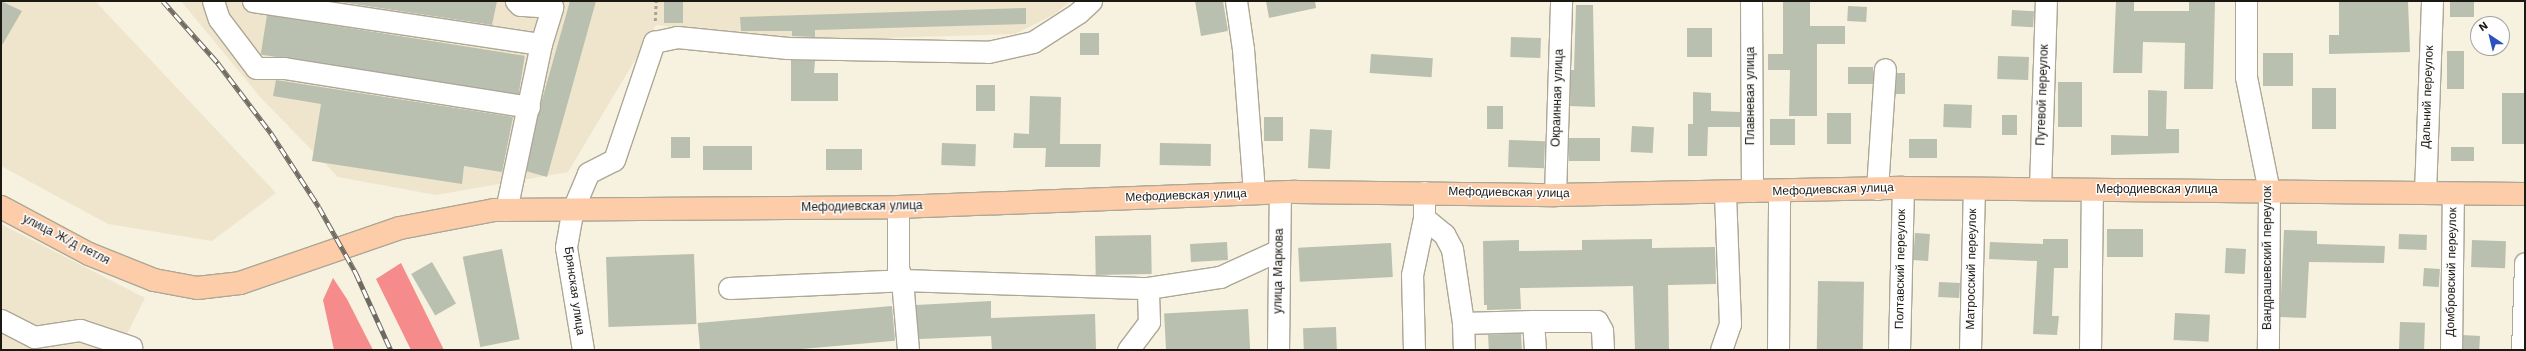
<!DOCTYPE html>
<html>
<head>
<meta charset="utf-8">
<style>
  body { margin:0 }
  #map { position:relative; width:2526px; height:351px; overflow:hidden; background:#f7f1df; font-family:"Work Sans",sans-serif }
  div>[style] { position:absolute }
  .built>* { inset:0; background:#eee5cc }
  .forest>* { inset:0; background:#f58c8b }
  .building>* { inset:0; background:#b9c0af; transform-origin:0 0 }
  .path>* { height:2.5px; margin-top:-1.25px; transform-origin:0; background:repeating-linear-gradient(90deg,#a7a294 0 3px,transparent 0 6px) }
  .roads { filter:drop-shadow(1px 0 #ada796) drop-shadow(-1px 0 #ada796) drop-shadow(0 1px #ada796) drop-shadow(0 -1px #ada796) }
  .minor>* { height:21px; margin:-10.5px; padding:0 10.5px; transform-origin:10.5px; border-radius:10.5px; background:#fff }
  .major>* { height:22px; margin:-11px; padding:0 11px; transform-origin:11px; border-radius:11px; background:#fdcdaa }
  .rail>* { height:4.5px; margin-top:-2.25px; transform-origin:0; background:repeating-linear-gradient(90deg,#fefefe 0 9px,#6f6a60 0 18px); box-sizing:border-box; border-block:1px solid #6f6a60 }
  span { translate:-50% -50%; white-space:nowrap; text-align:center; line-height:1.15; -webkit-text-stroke:3px #fefefe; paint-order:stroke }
  .street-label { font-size:12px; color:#1c1913 }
  .frame { position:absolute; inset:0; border:2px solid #1c1913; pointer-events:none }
  .north { position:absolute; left:2470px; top:16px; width:40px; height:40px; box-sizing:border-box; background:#fefefe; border:1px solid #a4a2a0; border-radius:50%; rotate:325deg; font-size:11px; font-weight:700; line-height:16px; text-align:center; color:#1c1913 }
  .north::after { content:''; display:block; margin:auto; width:14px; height:18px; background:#2b51c0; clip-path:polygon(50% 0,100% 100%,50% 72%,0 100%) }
</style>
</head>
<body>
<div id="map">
  <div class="built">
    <div style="clip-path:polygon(1px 1px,95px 1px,276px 193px,212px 241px,108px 224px,1px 166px)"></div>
    <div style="clip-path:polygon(181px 1px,1071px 1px,1053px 15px,1015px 34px,784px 41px,656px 25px,568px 172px,436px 195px,338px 177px,261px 98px)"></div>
    <div style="clip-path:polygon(1px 224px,145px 298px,119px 350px,1px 350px)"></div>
  </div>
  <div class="forest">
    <div style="clip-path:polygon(401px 263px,440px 342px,444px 350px,411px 350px,376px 279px)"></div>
    <div style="clip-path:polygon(333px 278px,347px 299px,373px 350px,334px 350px,323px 300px)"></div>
  </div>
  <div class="building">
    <div style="clip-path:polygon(1px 1px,22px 11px,1px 47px)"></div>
    <div style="clip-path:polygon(334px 1px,497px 1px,492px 25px)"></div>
    <div style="clip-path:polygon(570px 1px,596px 1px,547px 177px,526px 171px,538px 114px)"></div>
    <div style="left:664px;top:1px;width:19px;height:22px"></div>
    <div style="clip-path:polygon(1195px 1px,1223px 1px,1228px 31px,1201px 36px)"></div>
    <div style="clip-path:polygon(1266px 1px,1315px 1px,1316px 8px,1269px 18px)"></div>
    <div style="clip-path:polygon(1783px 1px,1810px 1px,1810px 26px,1845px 26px,1845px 44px,1817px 44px,1817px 116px,1789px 116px,1790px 70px,1768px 70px,1768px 54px,1783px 54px)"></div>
    <div style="clip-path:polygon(2116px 1px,2134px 1px,2134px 11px,2189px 11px,2189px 1px,2215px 1px,2213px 89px,2184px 89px,2185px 43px,2143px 42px,2142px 73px,2113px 73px)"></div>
    <div style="clip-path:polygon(2339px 1px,2408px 1px,2410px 52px,2329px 54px,2329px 35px,2339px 35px)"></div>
    <div style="left:2450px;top:1px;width:24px;height:16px"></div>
    <div style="clip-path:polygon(1576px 5px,1593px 5px,1595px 107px,1570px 106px,1571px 70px,1574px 70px)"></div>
    <div style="left:1848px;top:6px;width:19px;height:15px;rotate:3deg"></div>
    <div style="clip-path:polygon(1026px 8px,1026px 24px,815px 30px,815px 37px,792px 36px,792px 31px,741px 31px,740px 17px)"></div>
    <div style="left:2012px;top:10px;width:22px;height:16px;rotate:3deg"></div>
    <div style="left:267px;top:15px;width:261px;height:40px;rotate:9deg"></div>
    <div style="left:1687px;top:28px;width:25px;height:29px"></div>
    <div style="left:1080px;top:33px;width:19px;height:22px"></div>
    <div style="left:1511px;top:37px;width:30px;height:20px;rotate:2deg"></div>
    <div style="left:2447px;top:51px;width:17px;height:38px"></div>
    <div style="left:2263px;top:53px;width:30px;height:33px"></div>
    <div style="left:1371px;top:54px;width:62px;height:19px;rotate:4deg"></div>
    <div style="left:1998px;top:56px;width:31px;height:23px;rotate:2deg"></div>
    <div style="clip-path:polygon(791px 60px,815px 61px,814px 73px,838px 73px,838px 101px,791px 101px)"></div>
    <div style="left:1848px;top:67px;width:25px;height:17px"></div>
    <div style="clip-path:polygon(1897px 73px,1905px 73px,1905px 94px,1895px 94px)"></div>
    <div style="clip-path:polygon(276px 80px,513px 117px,502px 172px,464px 166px,462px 184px,312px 161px,321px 104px,273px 96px)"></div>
    <div style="left:2058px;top:82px;width:24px;height:45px"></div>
    <div style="left:976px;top:85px;width:19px;height:26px"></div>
    <div style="left:2312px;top:88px;width:24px;height:41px"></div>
    <div style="clip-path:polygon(2148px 90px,2167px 91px,2166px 129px,2179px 129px,2179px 153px,2111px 155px,2111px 135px,2148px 136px)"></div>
    <div style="clip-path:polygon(1693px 92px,1711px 93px,1711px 111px,1740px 112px,1740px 127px,1708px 127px,1707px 156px,1688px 156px,1688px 124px,1693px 124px)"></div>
    <div style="left:2502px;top:93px;width:23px;height:51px"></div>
    <div style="clip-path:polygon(1030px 96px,1061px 97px,1060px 144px,1101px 144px,1100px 167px,1045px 167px,1046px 148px,1013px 148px,1014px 133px,1029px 134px)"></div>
    <div style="left:1944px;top:104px;width:28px;height:23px;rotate:2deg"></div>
    <div style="left:1487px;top:106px;width:16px;height:23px"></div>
    <div style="left:1827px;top:113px;width:24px;height:31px"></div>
    <div style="left:2002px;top:115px;width:15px;height:20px"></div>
    <div style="left:1264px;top:117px;width:19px;height:24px"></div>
    <div style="left:1770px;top:119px;width:25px;height:26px"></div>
    <div style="left:1632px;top:126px;width:22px;height:26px;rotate:3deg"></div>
    <div style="left:1310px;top:129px;width:22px;height:39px;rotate:3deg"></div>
    <div style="left:671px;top:137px;width:19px;height:21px"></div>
    <div style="left:1569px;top:138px;width:31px;height:23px"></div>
    <div style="left:1909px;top:139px;width:28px;height:19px"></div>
    <div style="left:1509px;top:140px;width:36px;height:27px;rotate:2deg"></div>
    <div style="left:942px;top:143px;width:34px;height:22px;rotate:2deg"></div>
    <div style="left:1160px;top:143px;width:51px;height:22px;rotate:1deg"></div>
    <div style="left:703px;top:146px;width:49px;height:24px"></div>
    <div style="left:2451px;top:147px;width:23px;height:14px"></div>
    <div style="left:826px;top:149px;width:36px;height:21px"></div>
    <div style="left:2107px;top:229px;width:36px;height:28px"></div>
    <div style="clip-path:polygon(2284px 230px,2317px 231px,2317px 244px,2385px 246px,2384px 263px,2309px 262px,2306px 318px,2280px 317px)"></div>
    <div style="left:1915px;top:233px;width:15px;height:27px;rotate:4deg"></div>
    <div style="left:2399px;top:234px;width:28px;height:15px;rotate:2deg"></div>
    <div style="left:1151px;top:235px;width:39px;height:56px;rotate:89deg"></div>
    <div style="clip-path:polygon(1652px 239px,1652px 248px,1715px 247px,1716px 284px,1668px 285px,1669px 350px,1635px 350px,1633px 286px,1520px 288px,1521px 309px,1487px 310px,1487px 305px,1484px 305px,1483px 241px,1519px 240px,1519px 251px,1582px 250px,1582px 240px)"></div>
    <div style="clip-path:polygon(2043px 239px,2068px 239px,2068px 268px,2054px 268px,2052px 316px,2059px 316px,2057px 335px,2033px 334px,2037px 261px,1989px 259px,1990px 242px,2043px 244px)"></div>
    <div style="left:2472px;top:240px;width:34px;height:27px;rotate:2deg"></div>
    <div style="left:1227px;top:242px;width:18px;height:37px;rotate:87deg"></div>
    <div style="left:1391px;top:243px;width:34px;height:93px;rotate:87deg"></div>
    <div style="left:2226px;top:248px;width:20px;height:25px;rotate:3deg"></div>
    <div style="left:502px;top:249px;width:92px;height:40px;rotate:79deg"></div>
    <div style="left:694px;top:254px;width:70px;height:88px;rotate:88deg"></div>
    <div style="left:432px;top:262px;width:48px;height:24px;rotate:60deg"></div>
    <div style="left:2424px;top:268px;width:16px;height:18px;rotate:4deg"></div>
    <div style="left:1818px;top:281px;width:46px;height:69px;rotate:1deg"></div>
    <div style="left:1939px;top:282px;width:21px;height:15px;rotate:3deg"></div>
    <div style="clip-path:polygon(991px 301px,991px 318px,1095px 314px,1096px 349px,992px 350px,991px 336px,919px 339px,916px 305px)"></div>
    <div style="left:892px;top:306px;width:35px;height:195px;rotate:85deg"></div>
    <div style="left:1248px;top:309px;width:41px;height:84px;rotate:87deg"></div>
    <div style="left:2175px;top:313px;width:35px;height:27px;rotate:3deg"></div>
    <div style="left:2400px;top:322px;width:25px;height:28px;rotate:2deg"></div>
    <div style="left:1336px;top:327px;width:23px;height:33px;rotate:88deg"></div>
    <div style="left:1521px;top:333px;width:17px;height:33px;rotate:87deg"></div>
    <div style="left:2463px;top:335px;width:17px;height:15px;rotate:3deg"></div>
  </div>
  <div class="path">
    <div style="left:655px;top:21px;width:20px;rotate:-87deg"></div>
  </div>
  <div class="roads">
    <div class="minor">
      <div style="left:213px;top:1px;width:19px;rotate:72deg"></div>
      <div style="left:219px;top:19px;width:61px;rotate:52.9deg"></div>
      <div style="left:256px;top:68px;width:28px"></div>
      <div style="left:284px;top:68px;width:248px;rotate:9deg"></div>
      <div style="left:253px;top:1px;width:291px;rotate:8.5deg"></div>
      <div style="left:1236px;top:1px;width:49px;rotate:81.7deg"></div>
      <div style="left:1243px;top:49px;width:144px;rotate:85.6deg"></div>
      <div style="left:1751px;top:1px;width:190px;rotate:89.7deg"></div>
      <div style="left:2246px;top:1px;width:76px;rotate:90deg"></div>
      <div style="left:2246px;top:77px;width:116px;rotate:78.6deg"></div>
      <div style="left:2269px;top:191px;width:159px;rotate:90.4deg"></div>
      <div style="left:1877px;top:189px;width:120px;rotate:-86.2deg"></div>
      <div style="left:2040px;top:189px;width:188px;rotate:-88.2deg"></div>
      <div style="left:2425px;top:193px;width:192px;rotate:-87.9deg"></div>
      <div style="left:1555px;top:195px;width:194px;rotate:-88.2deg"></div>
      <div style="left:898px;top:207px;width:61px;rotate:90deg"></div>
      <div style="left:898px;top:268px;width:13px;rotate:72deg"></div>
      <div style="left:902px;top:280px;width:246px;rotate:1.9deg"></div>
      <div style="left:1148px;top:288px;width:73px;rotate:-8.7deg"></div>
      <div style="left:1220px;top:277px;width:65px;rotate:-24.6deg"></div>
      <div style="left:506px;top:210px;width:170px;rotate:-78.1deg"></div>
      <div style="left:541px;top:44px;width:39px;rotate:-73deg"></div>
      <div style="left:552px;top:7px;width:32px;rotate:-176deg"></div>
      <div style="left:520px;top:5px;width:6px;rotate:-135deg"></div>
      <div style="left:1424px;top:218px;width:26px;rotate:39deg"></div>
      <div style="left:1444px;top:234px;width:17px;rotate:62deg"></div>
      <div style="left:1452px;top:249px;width:75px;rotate:81.5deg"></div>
      <div style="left:1463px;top:323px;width:27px;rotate:88deg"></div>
      <div style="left:729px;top:288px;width:173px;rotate:-2.6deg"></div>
      <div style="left:902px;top:280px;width:70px;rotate:85.1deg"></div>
      <div style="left:1px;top:320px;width:37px;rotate:27deg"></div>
      <div style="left:34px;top:337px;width:47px;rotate:-8.7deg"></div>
      <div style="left:80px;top:330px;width:54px;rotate:18.4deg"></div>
      <div style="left:1463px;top:323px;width:70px;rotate:-1.6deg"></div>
      <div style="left:583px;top:350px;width:104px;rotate:-99.4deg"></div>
      <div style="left:566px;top:247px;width:39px;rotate:-80deg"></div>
      <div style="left:573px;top:209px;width:39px;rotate:-67deg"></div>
      <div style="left:588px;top:173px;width:29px;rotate:-27deg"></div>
      <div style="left:614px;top:160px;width:125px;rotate:-71.3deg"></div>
      <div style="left:654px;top:42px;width:24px;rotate:-12deg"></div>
      <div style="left:677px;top:37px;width:111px;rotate:5.7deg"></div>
      <div style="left:787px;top:48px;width:201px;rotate:1.1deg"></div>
      <div style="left:988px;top:52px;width:46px;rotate:-12.5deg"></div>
      <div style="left:1033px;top:42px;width:54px;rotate:-32.8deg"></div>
      <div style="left:1078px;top:13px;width:18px;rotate:-43deg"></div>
      <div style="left:1128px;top:350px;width:35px;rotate:-53deg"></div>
      <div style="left:1149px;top:322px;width:34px;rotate:-92deg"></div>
      <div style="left:1278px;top:350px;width:158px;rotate:-89.3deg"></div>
      <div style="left:1414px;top:350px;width:75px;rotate:-91.5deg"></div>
      <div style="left:1412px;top:275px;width:58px;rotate:-78.1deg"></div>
      <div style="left:1424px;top:218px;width:26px;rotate:-90deg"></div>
      <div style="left:1535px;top:350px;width:29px;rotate:-94deg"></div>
      <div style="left:1533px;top:321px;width:64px"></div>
      <div style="left:1597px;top:321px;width:10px;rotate:61deg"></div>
      <div style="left:1602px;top:330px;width:20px;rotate:87deg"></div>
      <div style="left:1721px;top:350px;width:28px;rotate:-71deg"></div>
      <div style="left:1730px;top:324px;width:133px;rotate:-92.2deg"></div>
      <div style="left:1778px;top:350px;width:158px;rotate:-89.6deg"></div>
      <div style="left:1899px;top:350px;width:162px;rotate:-88.6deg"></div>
      <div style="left:1970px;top:350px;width:162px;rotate:-88.6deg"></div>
      <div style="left:2090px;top:350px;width:160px;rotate:-89.3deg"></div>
      <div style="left:2451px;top:350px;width:157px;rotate:-89.3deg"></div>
      <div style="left:2522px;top:350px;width:87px;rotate:-88deg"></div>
    </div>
    <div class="major">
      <div style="left:1px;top:207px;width:100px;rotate:28.1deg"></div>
      <div style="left:89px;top:254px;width:70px;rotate:21.8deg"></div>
      <div style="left:154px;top:280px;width:44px;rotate:10.5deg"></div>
      <div style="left:197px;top:288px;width:43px;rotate:-6.6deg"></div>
      <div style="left:240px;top:283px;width:169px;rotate:-19deg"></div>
      <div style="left:400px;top:228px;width:96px;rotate:-10.8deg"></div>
      <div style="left:494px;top:210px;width:404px;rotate:-0.4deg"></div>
      <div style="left:898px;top:207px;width:398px;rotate:-2.2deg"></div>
      <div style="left:1296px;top:192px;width:259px;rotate:0.7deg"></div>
      <div style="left:1555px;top:195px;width:348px;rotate:-1.2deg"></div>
      <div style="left:1903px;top:188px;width:622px;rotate:0.55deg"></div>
    </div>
  </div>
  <div class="rail">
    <div style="left:163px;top:1px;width:83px;rotate:48.4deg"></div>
    <div style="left:218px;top:63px;width:88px;rotate:52.9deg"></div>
    <div style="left:271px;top:133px;width:88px;rotate:57deg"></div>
    <div style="left:319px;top:207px;width:76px;rotate:60.7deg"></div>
    <div style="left:356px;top:273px;width:85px;rotate:65.6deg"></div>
  </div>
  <div class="street-label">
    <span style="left:2043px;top:95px;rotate:-88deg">Путевой переулок</span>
    <span style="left:1751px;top:96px;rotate:-90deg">Плавневая улица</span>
    <span style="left:2428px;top:97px;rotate:-88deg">Дальний переулок</span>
    <span style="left:1558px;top:98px;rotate:-88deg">Окраинная улица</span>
    <span style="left:1833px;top:190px;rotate:-2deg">Мефодиевская улица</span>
    <span style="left:2157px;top:190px">Мефодиевская улица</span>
    <span style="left:1509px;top:193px;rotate:1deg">Мефодиевская улица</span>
    <span style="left:1186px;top:196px;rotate:-2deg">Мефодиевская улица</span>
    <span style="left:862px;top:207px;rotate:-1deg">Мефодиевская улица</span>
    <span style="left:66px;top:240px;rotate:27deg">улица Ж/д петля</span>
    <span style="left:2268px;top:258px;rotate:-90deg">Вандрашевский переулок</span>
    <span style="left:1901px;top:269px;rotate:-89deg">Полтавский переулок</span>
    <span style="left:1972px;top:269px;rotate:-89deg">Матросский переулок</span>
    <span style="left:1279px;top:271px;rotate:-89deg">улица Маркова</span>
    <span style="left:2452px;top:272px;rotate:-89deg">Домбровский переулок</span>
    <span style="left:574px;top:291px;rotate:82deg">Брянская улица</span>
  </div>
  <div class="frame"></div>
  <div class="north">N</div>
</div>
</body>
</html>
